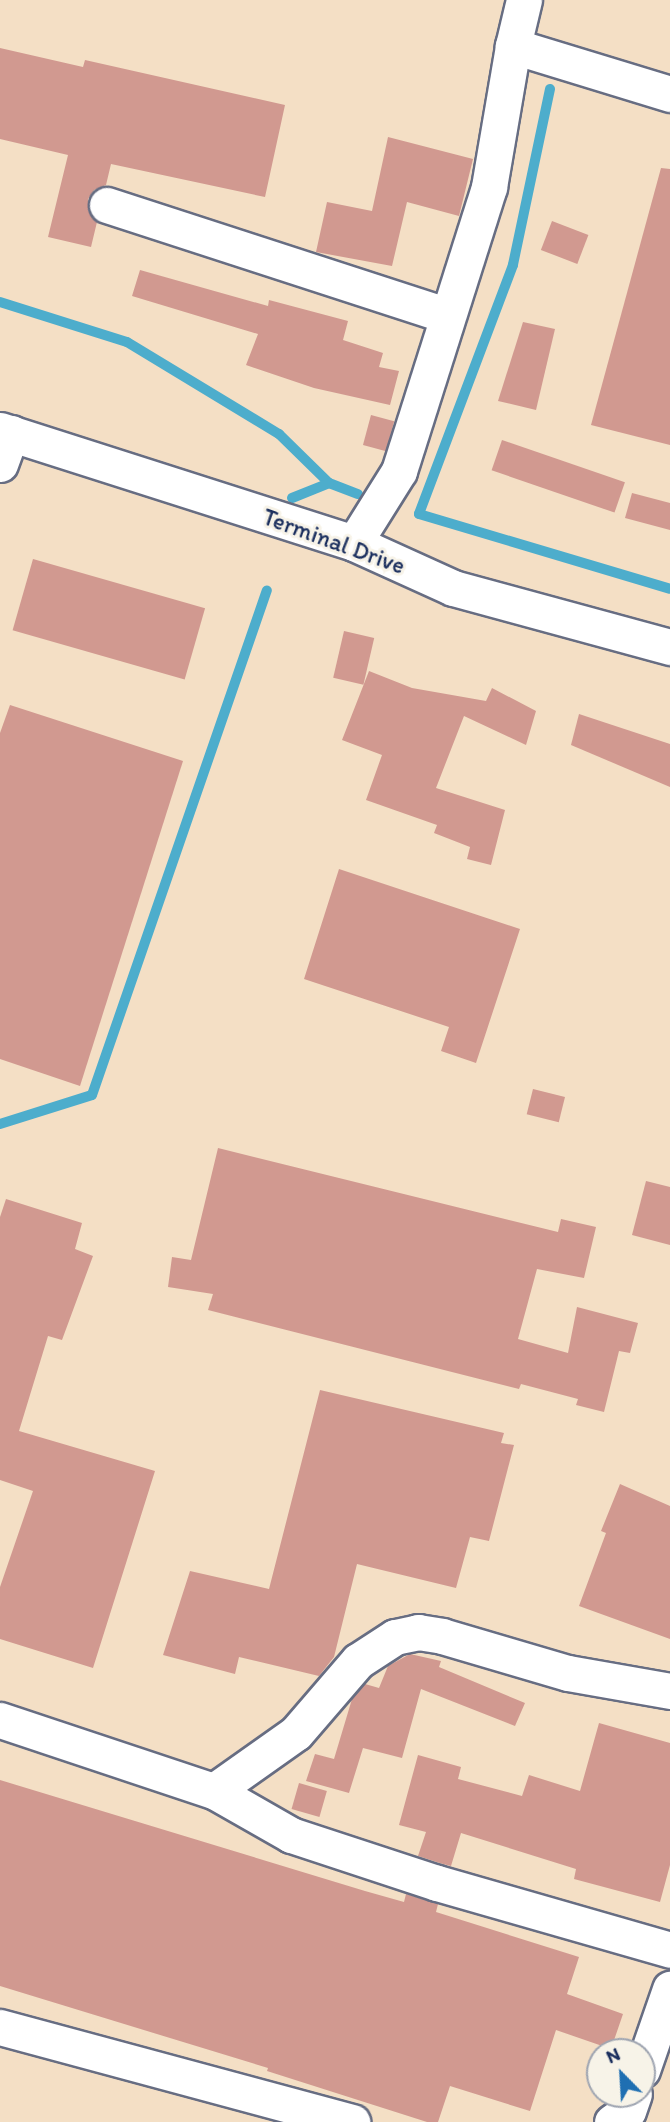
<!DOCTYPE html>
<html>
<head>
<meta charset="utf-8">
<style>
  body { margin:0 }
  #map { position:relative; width:670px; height:2122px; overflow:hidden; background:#f4dfc5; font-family:Itim,sans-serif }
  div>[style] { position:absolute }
  .stream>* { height:10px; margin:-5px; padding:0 5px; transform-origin:5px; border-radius:5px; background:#4dadcc }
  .building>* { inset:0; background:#d19990; transform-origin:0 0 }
  .roads { filter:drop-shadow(2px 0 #676d82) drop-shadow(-2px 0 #676d82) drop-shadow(0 2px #676d82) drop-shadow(0 -2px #676d82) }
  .minor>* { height:35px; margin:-17.5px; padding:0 17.5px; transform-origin:17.5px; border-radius:17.5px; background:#fff }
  span { translate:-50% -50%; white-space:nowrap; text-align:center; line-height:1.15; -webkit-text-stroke:6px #f7f3e8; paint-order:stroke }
  .street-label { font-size:24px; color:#1b2f5e }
  .north { position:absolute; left:586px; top:2038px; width:70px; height:70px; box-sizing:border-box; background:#f7f3e8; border:2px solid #9fa5b1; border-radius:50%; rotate:336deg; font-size:19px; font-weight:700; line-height:28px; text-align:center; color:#1b2f5e }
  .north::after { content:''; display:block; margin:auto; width:24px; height:32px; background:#1f6fb2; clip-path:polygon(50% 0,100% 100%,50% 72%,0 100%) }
</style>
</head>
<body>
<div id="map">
  <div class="stream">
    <div style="left:550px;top:89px;width:180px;rotate:101.9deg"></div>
    <div style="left:513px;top:265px;width:266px;rotate:110.7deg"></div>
    <div style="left:419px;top:514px;width:262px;rotate:16.6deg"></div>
    <div style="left:0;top:302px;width:133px;rotate:17.5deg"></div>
    <div style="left:127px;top:342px;width:178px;rotate:31.2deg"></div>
    <div style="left:279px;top:434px;width:70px;rotate:44.4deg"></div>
    <div style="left:329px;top:483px;width:31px;rotate:21deg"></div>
    <div style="left:292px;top:498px;width:40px;rotate:-22deg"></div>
    <div style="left:0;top:1124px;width:96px;rotate:-17.5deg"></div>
    <div style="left:92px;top:1095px;width:534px;rotate:-70.89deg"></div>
  </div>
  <div class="building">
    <div style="clip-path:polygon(0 48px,83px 67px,85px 60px,285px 105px,265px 197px,111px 164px,106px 185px,94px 190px,88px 199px,88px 210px,97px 222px,91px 247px,48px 237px,68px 155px,0 139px)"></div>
    <div style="clip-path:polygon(388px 137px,473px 159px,459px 216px,407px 202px,392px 266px,316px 252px,327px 202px,372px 211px)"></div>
    <div style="clip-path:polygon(661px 168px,670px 169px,670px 445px,591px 425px)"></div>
    <div style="left:552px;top:221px;width:39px;height:31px;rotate:21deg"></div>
    <div style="clip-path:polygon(140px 270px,268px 306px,269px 300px,348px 321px,343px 340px,383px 353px,379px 367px,399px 371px,390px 405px,314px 388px,246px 365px,258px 334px,132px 296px)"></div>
    <div style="clip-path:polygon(523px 322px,555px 329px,536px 410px,498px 401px)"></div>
    <div style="left:371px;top:415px;width:24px;height:31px;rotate:15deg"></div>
    <div style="left:502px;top:440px;width:130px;height:32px;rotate:19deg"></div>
    <div style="clip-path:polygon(632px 493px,670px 503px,670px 530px,625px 518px)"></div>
    <div style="left:33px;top:559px;width:179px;height:74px;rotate:16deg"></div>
    <div style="left:344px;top:631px;width:31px;height:48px;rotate:13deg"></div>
    <div style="clip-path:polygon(369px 671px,412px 688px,486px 701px,492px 688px,536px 711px,526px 745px,464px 716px,436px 788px,505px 810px,491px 865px,467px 859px,470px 847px,434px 833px,437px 825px,366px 800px,382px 755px,342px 740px)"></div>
    <div style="clip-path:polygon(10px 705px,183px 761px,80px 1086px,0 1059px,0 733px)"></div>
    <div style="clip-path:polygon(579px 714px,670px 744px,670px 787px,571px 745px)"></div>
    <div style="clip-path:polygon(339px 869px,520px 929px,476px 1063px,441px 1051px,449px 1027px,304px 979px)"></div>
    <div style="left:533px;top:1089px;width:33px;height:26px;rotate:14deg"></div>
    <div style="clip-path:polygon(218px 1148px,558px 1232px,561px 1219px,596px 1227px,584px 1278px,537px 1269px,518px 1339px,568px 1353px,577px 1307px,638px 1323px,630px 1353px,619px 1351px,604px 1412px,576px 1405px,578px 1399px,521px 1384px,519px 1389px,208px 1310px,213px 1294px,168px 1287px,172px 1257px,191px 1260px)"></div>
    <div style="clip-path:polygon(646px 1181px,670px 1187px,670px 1245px,632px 1235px)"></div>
    <div style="clip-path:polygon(6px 1199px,82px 1223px,75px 1249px,93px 1256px,62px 1340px,48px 1336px,19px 1431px,155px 1471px,93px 1668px,0 1639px,0 1587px,33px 1491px,0 1480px,0 1217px)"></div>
    <div style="clip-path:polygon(320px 1390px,504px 1433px,501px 1443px,514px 1445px,489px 1541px,470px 1537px,456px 1588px,357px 1564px,334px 1657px,319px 1676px,239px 1657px,235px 1674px,163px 1655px,190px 1571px,269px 1589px)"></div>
    <div style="clip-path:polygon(620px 1484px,670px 1506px,670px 1639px,579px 1606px,606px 1533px,601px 1531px)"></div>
    <div style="clip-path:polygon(410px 1654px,441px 1661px,439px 1667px,525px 1703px,515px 1726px,421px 1689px,402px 1758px,363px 1748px,349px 1793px,306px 1781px,315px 1754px,334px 1759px,352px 1699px,365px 1684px,379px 1688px,388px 1666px)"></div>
    <div style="clip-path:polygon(599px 1723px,670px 1743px,670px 1865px,660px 1902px,574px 1879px,576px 1869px,461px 1833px,451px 1866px,443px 1864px,418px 1856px,426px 1832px,399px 1825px,418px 1755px,461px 1767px,458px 1779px,522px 1796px,529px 1775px,580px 1791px)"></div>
    <div style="clip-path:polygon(0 1780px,365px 1891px,404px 1902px,406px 1894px,438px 1904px,436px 1912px,579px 1957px,567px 1994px,623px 2014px,611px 2049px,556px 2030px,530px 2111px,450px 2086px,438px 2122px,427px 2122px,267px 2071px,268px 2068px,0 1986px)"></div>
    <div style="left:299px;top:1783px;width:29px;height:27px;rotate:16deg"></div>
  </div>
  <div class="roads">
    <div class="minor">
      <div style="left:513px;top:46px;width:47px;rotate:-76.6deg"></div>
      <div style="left:107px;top:205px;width:356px;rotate:18deg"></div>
      <div style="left:0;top:430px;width:372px;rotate:17.7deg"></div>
      <div style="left:354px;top:543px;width:109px;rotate:24.4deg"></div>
      <div style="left:453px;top:588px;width:225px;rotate:15.2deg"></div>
      <div style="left:0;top:464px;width:33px;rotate:-70deg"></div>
      <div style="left:354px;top:543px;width:85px;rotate:-58deg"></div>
      <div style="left:399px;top:471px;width:298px;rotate:-72.4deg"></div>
      <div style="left:489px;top:187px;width:143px;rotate:-80.3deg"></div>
      <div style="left:513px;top:46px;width:164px;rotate:17deg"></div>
      <div style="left:0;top:1720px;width:225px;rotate:18.4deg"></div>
      <div style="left:214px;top:1791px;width:89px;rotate:29.7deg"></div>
      <div style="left:291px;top:1835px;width:154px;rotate:18.2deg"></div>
      <div style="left:437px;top:1883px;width:242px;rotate:16deg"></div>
      <div style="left:214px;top:1791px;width:100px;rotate:-35.3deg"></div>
      <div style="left:296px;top:1733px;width:95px;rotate:-49.3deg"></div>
      <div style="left:358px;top:1661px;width:44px;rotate:-33deg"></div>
      <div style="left:395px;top:1637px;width:24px;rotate:-12deg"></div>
      <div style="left:418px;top:1632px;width:24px;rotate:9deg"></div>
      <div style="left:442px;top:1636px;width:131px;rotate:16.4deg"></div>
      <div style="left:568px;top:1673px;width:104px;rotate:10deg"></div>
      <div style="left:0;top:2027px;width:365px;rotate:15.1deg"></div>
      <div style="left:642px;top:2070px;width:86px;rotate:-70.9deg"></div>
      <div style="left:612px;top:2122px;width:19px;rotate:-35deg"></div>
      <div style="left:628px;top:2111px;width:18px;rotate:-71deg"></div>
    </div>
  </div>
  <div class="street-label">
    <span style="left:334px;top:541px;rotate:20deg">Terminal Drive</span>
  </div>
  <div class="north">N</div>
</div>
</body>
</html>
